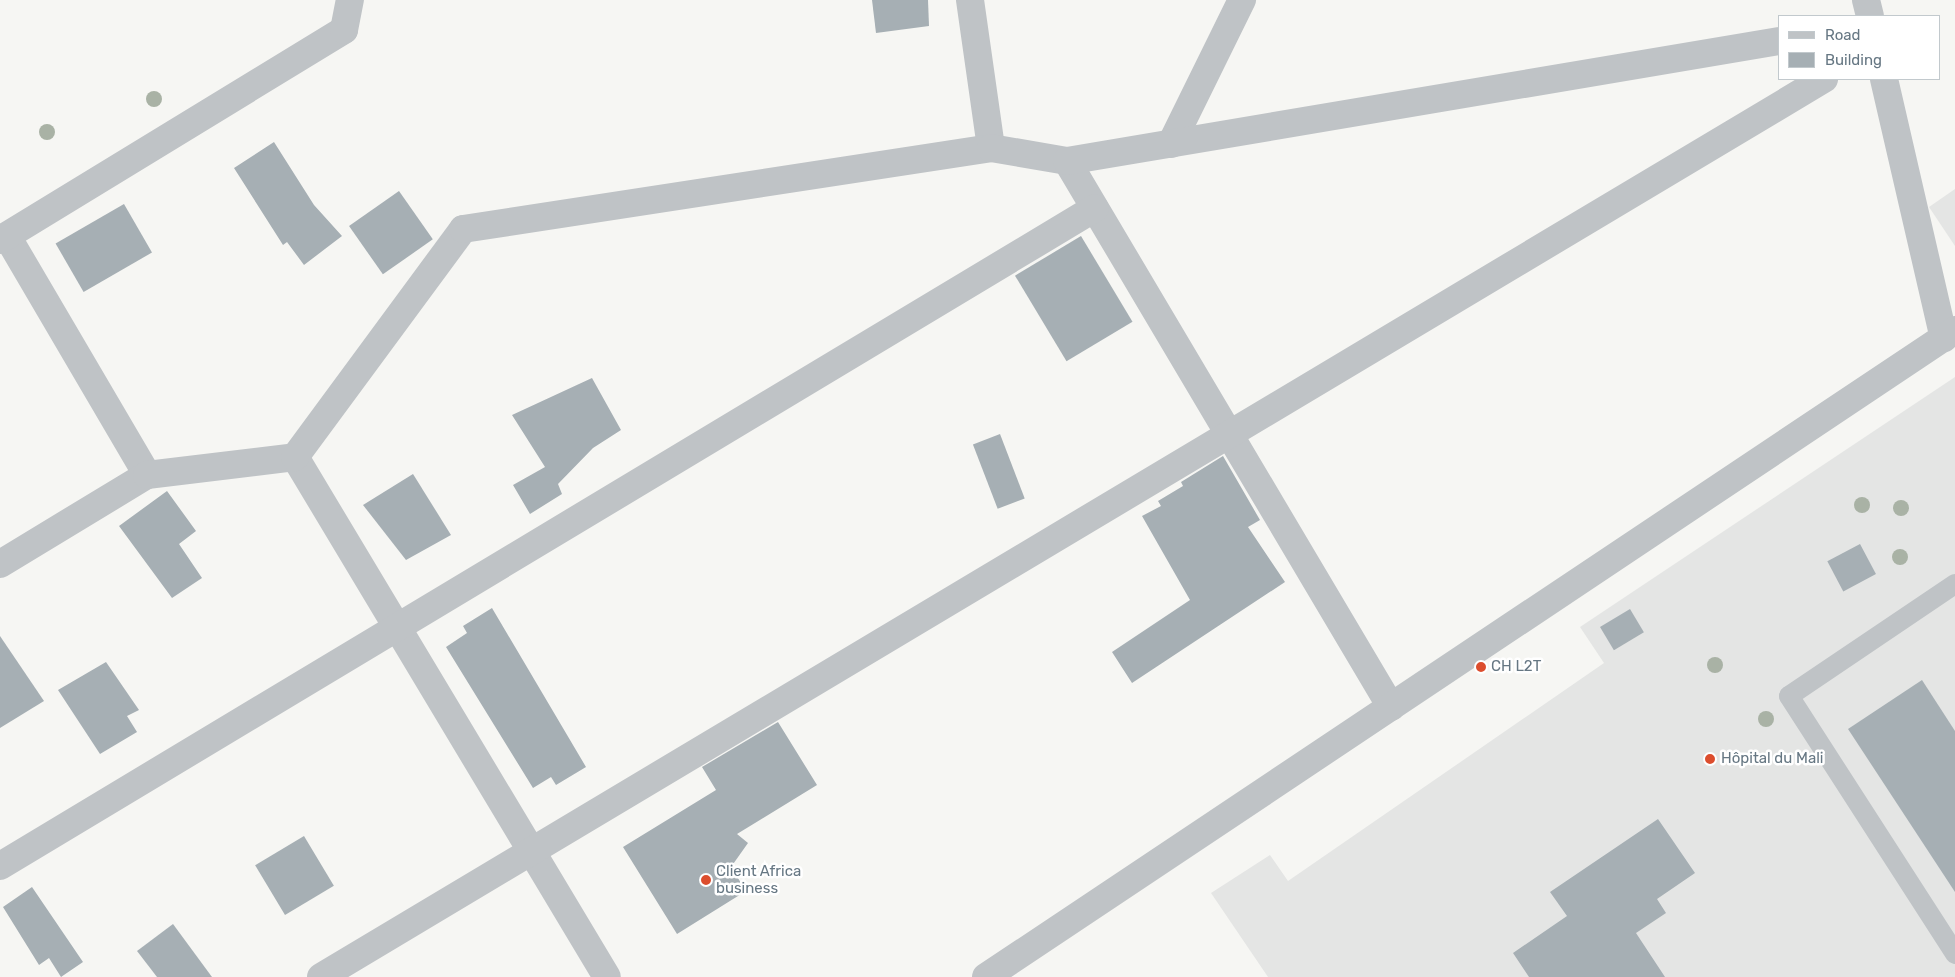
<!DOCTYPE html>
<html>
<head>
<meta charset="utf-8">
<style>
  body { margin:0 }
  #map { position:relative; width:1955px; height:977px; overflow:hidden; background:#f6f6f3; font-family:Rubik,sans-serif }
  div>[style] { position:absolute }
  .built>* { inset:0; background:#e4e5e4 }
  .building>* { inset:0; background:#a6afb4; transform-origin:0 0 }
  .service>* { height:20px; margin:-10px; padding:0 10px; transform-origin:10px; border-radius:10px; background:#bfc3c6 }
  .minor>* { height:28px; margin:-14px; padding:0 14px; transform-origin:14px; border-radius:14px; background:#bfc3c6 }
  .tertiary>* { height:28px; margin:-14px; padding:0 14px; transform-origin:14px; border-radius:14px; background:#bfc3c6 }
  .trees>* { width:16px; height:16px; margin:-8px; border-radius:50%; background:#a9b2a5 }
  .dots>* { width:14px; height:14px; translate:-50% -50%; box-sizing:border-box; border:2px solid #fff; border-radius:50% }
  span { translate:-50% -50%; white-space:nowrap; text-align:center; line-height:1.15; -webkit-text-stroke:5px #fff; paint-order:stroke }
  .poi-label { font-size:15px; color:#667783 }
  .left { translate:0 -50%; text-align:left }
  .legend { position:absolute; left:1778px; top:15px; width:162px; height:65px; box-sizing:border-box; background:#fff; border:1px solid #c2c9cd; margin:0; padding:6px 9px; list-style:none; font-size:15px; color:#667783 }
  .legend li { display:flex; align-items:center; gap:10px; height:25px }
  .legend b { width:25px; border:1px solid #c2c9cd }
</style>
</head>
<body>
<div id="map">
  <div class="built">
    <div style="clip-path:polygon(1955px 189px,1955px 246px,1929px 207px)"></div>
    <div style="clip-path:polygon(1955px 377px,1955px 977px,1268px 977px,1211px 893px,1270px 855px,1288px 881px,1604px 663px,1580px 627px)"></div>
  </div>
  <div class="building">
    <div style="clip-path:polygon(872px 0,928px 0,929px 26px,876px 33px)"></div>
    <div style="clip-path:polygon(274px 142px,314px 205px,342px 236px,304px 265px,287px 242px,283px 245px,234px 168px)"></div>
    <div style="left:399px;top:191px;width:59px;height:61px;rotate:55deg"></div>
    <div style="left:124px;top:204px;width:56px;height:79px;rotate:60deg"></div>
    <div style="left:1081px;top:236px;width:100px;height:77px;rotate:59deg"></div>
    <div style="clip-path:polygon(592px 378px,621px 430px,593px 448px,558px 484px,562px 494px,530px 514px,513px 485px,545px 467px,512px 415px)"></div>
    <div style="left:1000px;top:434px;width:69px;height:29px;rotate:69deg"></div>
    <div style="clip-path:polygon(1223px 456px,1260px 520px,1248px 527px,1285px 582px,1132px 683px,1112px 652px,1190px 600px,1142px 516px,1161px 506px,1158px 501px,1183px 486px,1181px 482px)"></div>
    <div style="clip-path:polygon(413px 474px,451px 535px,406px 560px,363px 505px)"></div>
    <div style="clip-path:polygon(167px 491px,196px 531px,179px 544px,202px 578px,172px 598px,119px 526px)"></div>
    <div style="left:1860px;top:544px;width:34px;height:37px;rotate:62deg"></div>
    <div style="clip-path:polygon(492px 608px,586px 767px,556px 785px,551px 777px,533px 788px,446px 647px,467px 633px,463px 626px)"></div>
    <div style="left:1630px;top:609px;width:27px;height:35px;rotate:59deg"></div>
    <div style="clip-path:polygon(0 636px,44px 701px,0 728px)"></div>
    <div style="clip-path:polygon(106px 662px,139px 710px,127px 716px,137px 732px,100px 754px,58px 690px)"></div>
    <div style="clip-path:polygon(1922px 680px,1955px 731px,1955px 892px,1848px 729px)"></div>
    <div style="clip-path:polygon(778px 722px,817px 785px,737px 834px,748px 843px,731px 867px,746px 891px,677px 934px,623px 847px,716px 790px,702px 767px)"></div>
    <div style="clip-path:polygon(1658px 819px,1695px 873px,1657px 899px,1666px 913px,1636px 933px,1665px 977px,1529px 977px,1513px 953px,1567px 916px,1550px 892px)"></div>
    <div style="left:304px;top:836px;width:58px;height:57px;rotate:59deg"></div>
    <div style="clip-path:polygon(32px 887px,83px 962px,61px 977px,49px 958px,39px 965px,3px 907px)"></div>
    <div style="clip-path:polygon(173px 924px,212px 977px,157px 977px,137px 951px)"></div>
  </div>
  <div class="service">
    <div style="left:1955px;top:584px;width:200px;rotate:146deg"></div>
    <div style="left:1789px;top:696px;width:307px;rotate:57.2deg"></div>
  </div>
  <div class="minor">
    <div style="left:970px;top:0;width:149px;rotate:81.9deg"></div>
    <div style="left:1866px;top:0;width:16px;rotate:76deg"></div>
    <div style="left:1884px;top:79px;width:266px;rotate:77deg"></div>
    <div style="left:1171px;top:144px;width:161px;rotate:-63.8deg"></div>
    <div style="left:1067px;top:161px;width:635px;rotate:59.31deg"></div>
    <div style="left:7px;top:236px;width:277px;rotate:59.6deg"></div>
    <div style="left:0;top:240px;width:403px;rotate:-31.4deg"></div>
    <div style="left:344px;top:30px;width:31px;rotate:-79deg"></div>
    <div style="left:295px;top:457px;width:606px;rotate:59.04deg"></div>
    <div style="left:0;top:564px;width:172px;rotate:-31.2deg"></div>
    <div style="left:147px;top:475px;width:149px;rotate:-6.9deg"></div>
    <div style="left:295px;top:457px;width:283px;rotate:-53.6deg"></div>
    <div style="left:463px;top:229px;width:534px;rotate:-8.72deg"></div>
    <div style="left:991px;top:148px;width:77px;rotate:9.7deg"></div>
    <div style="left:1067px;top:161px;width:722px;rotate:-9.57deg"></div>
    <div style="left:0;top:866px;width:1277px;rotate:-31deg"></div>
    <div style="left:321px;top:977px;width:1751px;rotate:-30.86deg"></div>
  </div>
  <div class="tertiary">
    <div style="left:986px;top:977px;width:1165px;rotate:-33.73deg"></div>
  </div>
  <div class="trees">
    <div style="left:154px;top:99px"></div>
    <div style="left:47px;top:132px"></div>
    <div style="left:1862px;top:505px"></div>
    <div style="left:1901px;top:508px"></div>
    <div style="left:1900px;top:557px"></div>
    <div style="left:1715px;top:665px"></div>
    <div style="left:1766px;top:719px"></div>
  </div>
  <div class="dots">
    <div style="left:1481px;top:667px;background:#dc4d2d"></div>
    <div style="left:1710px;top:759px;background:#dc4d2d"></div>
    <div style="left:706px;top:880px;background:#dc4d2d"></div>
  </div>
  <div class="poi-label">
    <span class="left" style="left:1491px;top:667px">CH L2T</span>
    <span class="left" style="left:1721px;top:759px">Hôpital du Mali</span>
    <span class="left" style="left:716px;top:880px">Client Africa<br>business</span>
  </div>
  <ul class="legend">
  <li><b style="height:6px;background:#bfc3c6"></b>Road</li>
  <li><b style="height:14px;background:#a6afb4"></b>Building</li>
  </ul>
</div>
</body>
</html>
